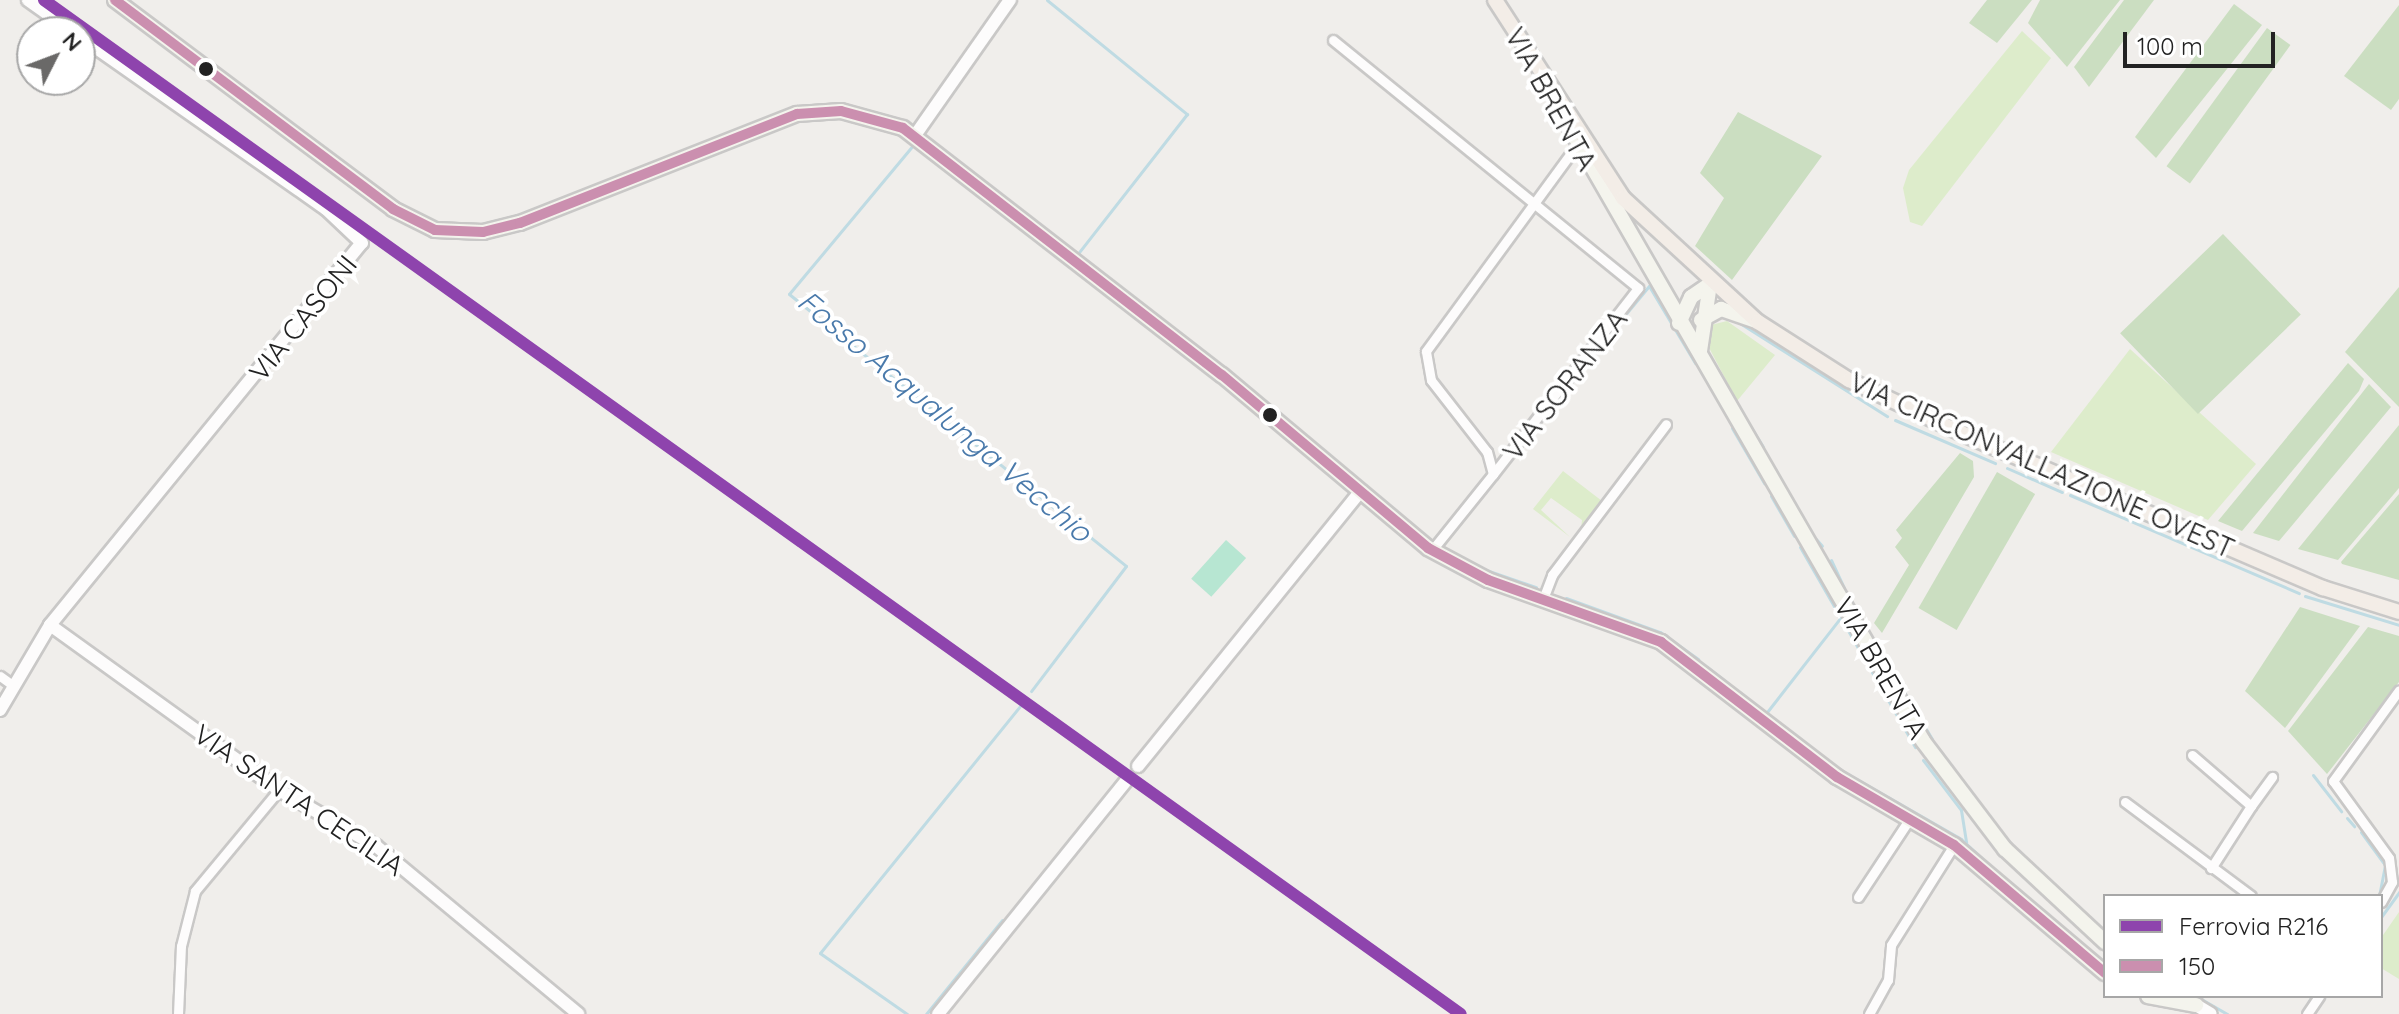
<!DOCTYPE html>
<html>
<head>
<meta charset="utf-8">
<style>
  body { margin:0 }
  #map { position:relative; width:2399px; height:1014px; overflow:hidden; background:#f0eeeb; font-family:Quicksand,sans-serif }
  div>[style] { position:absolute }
  .grass>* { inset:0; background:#ddeccb }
  .forest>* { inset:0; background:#cbdec1; transform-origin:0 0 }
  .pitch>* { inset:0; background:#b7e6d2; transform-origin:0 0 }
  .stream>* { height:3px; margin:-1.5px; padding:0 1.5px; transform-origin:1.5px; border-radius:1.5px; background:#bfdbe3 }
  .roads { filter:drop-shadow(2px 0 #c9c8c7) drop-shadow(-2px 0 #c9c8c7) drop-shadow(0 2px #c9c8c7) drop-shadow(0 -2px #c9c8c7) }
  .minor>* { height:9px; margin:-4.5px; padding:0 4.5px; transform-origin:4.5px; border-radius:4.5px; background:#fdfcfc }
  .tertiary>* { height:12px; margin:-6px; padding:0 6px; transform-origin:6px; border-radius:6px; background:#fdfcfc }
  .secondary>* { height:14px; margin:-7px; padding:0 7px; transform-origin:7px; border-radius:7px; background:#f4f4ed }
  .primary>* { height:14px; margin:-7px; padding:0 7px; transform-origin:7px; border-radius:7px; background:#f3ede7 }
  .bus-1>* { height:10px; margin:-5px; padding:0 5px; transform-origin:5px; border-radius:5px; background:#cb8faf }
  .rail-1>* { height:12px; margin:-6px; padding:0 6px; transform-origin:6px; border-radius:6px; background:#8e44ad }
  .dots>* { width:22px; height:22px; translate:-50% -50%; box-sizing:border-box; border:4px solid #fff; border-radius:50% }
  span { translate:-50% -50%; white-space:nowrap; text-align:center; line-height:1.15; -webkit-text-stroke:8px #fff; paint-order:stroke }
  .street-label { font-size:28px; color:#222 }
  .water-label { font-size:30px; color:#4a7aab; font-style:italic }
  .legend { position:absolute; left:2103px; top:894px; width:280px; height:104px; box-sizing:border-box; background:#fff; border:2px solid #a7a7a7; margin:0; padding:10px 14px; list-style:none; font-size:24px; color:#222 }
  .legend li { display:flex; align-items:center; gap:16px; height:40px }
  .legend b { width:40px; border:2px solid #a7a7a7 }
  .north { position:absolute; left:16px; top:16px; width:80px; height:80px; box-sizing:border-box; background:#fff; border:2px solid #a7a7a7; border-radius:50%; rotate:48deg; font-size:22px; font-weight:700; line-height:32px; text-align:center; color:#222 }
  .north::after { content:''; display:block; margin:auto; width:28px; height:36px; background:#6a6968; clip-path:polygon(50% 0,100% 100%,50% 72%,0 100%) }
  .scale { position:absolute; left:2123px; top:32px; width:152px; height:36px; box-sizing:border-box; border:4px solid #222; border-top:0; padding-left:10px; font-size:24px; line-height:28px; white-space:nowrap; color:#222; -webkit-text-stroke:6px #fff; paint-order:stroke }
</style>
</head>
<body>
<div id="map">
  <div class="grass">
    <div style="clip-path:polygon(2022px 31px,2051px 58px,1922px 226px,1910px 222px,1903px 188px,1909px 170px)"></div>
    <div style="clip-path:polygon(1727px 321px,1775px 355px,1737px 401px,1706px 342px,1711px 325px)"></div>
    <div style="clip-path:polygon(2130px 349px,2256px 464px,2208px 520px,2051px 452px)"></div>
    <div style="clip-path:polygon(1563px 471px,1602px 501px,1581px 529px,1582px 520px,1551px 498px,1541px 510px,1570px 537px,1533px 509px)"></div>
    <div style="clip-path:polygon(2399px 912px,2399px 979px,2381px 968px,2381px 938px)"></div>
  </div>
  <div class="forest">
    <div style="clip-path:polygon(1987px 0,2032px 0,1997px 43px,1969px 23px)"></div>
    <div style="clip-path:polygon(2040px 0,2120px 0,2067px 67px,2028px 23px)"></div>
    <div style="clip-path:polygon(2124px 0,2154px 0,2089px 87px,2074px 67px)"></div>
    <div style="clip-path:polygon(2234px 4px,2262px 25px,2156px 158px,2135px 137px)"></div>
    <div style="clip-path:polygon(2399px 5px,2399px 99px,2391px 110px,2344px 76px)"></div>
    <div style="left:2267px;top:28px;width:29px;height:171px;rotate:36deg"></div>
    <div style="clip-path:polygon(1738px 112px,1822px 156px,1732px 280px,1695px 246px,1724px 198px,1700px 173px)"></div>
    <div style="left:2223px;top:234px;width:112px;height:143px;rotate:46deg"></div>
    <div style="clip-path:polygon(2399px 287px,2399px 407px,2345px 352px)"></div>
    <div style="clip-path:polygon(2348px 363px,2364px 379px,2359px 391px,2242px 531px,2218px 521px)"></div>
    <div style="clip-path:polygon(2369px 384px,2391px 407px,2279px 541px,2253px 533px)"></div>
    <div style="clip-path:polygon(2399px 425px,2399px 488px,2338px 560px,2298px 549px)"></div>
    <div style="clip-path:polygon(1960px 453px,1973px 461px,1974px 477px,1882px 633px,1874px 623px,1909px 565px,1895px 547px,1902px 538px,1896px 530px)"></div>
    <div style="left:1997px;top:472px;width:44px;height:157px;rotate:30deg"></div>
    <div style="clip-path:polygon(2399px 494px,2399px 580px,2342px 564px,2341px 562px)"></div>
    <div style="clip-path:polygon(2300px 607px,2360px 626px,2285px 728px,2245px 691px)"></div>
    <div style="clip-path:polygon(2368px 627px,2399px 636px,2399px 682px,2327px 774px,2288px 731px)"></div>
  </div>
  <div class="pitch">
    <div style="left:1226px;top:540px;width:27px;height:52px;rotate:42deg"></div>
  </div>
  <div class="stream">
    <div style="left:1047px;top:0;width:181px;rotate:39.2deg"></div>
    <div style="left:1187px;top:114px;width:175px;rotate:128deg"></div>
    <div style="left:914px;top:144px;width:195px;rotate:129.8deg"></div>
    <div style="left:789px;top:294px;width:433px;rotate:38.9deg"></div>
    <div style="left:1126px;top:566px;width:157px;rotate:127.2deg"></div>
    <div style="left:1735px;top:320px;width:180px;rotate:32.3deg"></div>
    <div style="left:1585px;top:363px;width:100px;rotate:-50.3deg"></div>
    <div style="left:1649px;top:286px;width:90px;rotate:59.1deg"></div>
    <div style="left:1737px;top:405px;width:49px;rotate:58.2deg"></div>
    <div style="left:1895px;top:420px;width:109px;rotate:23.3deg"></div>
    <div style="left:1732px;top:428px;width:64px;rotate:59.8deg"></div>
    <div style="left:2007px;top:468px;width:60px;rotate:23.6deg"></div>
    <div style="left:1775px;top:469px;width:63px;rotate:60.6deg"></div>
    <div style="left:2070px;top:495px;width:249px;rotate:23.2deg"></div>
    <div style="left:1771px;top:496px;width:46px;rotate:60.1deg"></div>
    <div style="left:1816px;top:539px;width:9px;rotate:49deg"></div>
    <div style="left:1800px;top:547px;width:231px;rotate:60.1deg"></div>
    <div style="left:1831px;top:560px;width:31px;rotate:65deg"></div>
    <div style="left:1483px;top:569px;width:56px;rotate:18.8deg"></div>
    <div style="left:2305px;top:596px;width:98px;rotate:17.1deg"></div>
    <div style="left:1566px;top:598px;width:100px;rotate:19.9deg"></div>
    <div style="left:1660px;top:632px;width:47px;rotate:35.4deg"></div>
    <div style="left:1864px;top:625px;width:43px;rotate:59.3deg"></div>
    <div style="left:1707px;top:667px;width:120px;rotate:38.2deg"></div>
    <div style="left:1891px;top:670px;width:80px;rotate:59.3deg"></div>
    <div style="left:1767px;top:712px;width:120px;rotate:-52.1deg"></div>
    <div style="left:1938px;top:748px;width:29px;rotate:54deg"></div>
    <div style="left:1923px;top:760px;width:63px;rotate:52.8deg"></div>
    <div style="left:1961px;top:810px;width:33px;rotate:81deg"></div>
    <div style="left:1832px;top:765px;width:149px;rotate:29.8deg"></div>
    <div style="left:1961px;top:839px;width:64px;rotate:42.5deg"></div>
    <div style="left:2313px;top:775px;width:46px;rotate:52.1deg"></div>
    <div style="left:2347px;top:818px;width:11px;rotate:49deg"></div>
    <div style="left:2361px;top:832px;width:41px;rotate:54deg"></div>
    <div style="left:2385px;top:865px;width:32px;rotate:101deg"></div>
    <div style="left:2012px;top:845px;width:13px;rotate:45deg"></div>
    <div style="left:2381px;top:917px;width:31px;rotate:-54deg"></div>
    <div style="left:2096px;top:924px;width:12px;rotate:42deg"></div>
    <div style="left:2196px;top:996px;width:36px;rotate:30deg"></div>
    <div style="left:2308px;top:1003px;width:8px;rotate:-60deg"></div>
    <div style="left:2317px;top:1009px;width:15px;rotate:-58deg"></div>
    <div style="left:907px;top:1014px;width:106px;rotate:-145deg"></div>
    <div style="left:820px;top:953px;width:319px;rotate:-51deg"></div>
    <div style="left:926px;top:1014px;width:121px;rotate:-51deg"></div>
  </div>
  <div class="roads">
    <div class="minor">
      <div style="left:1333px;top:40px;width:393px;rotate:39.1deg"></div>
      <div style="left:1638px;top:288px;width:236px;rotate:127.9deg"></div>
      <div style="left:1432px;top:550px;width:97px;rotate:-51.2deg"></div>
      <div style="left:1493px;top:474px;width:23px;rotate:-105deg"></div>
      <div style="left:1487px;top:452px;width:91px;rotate:-127.9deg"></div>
      <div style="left:1431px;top:380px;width:29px;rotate:-100deg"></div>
      <div style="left:1426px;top:351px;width:255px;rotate:-53.8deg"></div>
      <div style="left:1543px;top:599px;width:26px;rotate:-69deg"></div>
      <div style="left:1552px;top:575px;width:189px;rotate:-52.9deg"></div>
      <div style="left:0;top:676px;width:17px;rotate:36deg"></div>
      <div style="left:2192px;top:755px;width:78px;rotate:40.8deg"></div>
      <div style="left:2251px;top:806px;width:74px;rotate:122.8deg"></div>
      <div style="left:2125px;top:802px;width:157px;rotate:36.7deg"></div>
      <div style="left:2251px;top:806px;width:36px;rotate:-54deg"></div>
      <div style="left:1858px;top:897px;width:95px;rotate:-56.6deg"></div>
      <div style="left:2381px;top:902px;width:23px;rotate:-61deg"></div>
      <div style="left:2392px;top:882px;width:24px;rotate:-97deg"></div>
      <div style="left:2389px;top:858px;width:95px;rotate:-126deg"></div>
      <div style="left:2333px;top:781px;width:112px;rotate:-54deg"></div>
      <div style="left:178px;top:1014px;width:68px;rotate:-87.5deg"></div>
      <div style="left:181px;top:946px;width:57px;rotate:-75.7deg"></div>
      <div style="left:195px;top:891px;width:131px;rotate:-50.3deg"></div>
      <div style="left:1869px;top:1014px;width:39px;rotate:-61deg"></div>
      <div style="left:1888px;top:980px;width:35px;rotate:-85deg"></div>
      <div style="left:1891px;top:945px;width:118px;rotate:-57.8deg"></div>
      <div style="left:2307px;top:1014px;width:22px;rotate:-56deg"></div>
    </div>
    <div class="tertiary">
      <div style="left:28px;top:0;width:55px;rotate:35.4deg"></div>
      <div style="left:916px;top:134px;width:164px;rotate:-55deg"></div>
      <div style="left:50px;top:625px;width:282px;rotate:35.8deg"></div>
      <div style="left:279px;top:790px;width:112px;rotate:30deg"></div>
      <div style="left:376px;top:846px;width:263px;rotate:39.7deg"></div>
      <div style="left:0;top:710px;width:99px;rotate:-59.5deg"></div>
      <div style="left:50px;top:625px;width:493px;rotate:-50.8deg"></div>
      <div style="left:362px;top:243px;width:50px;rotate:-136.6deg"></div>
      <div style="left:326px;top:209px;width:300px;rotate:-145deg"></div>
      <div style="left:1138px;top:766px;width:354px;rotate:-51deg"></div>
      <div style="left:2196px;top:1005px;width:17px;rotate:31deg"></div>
      <div style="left:938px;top:1014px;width:298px;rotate:-51.1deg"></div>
    </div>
    <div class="secondary">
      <div style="left:115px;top:0;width:348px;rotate:36.9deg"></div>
      <div style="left:393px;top:209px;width:47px;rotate:26.6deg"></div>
      <div style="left:435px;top:230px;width:48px;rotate:2.4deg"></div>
      <div style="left:483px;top:232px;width:38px;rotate:-14deg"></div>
      <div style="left:520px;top:223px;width:298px;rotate:-21.5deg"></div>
      <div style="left:797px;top:114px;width:44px;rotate:-3.9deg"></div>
      <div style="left:841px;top:111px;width:64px;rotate:15.3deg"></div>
      <div style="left:903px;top:128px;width:403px;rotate:37.8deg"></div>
      <div style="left:1222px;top:375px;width:269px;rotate:40deg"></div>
      <div style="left:1428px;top:548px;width:68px;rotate:28.1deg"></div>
      <div style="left:1488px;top:580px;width:184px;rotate:19.7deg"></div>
      <div style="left:1661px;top:642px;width:222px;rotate:37.5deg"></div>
      <div style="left:1837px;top:777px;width:135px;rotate:30.2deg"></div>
      <div style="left:1954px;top:845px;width:198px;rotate:40.3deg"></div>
      <div style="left:1556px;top:104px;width:735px;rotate:60.05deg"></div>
      <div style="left:1923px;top:741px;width:136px;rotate:52.8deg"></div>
      <div style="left:2005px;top:849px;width:137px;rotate:42.9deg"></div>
      <div style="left:1701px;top:320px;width:23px;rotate:-29deg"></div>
      <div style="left:1721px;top:309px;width:36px;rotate:19deg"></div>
      <div style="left:1679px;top:323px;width:29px;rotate:-65deg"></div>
      <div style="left:1691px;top:297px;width:23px;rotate:-34deg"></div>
      <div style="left:1700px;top:351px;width:68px;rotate:-81.5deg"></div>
      <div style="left:2148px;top:996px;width:49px;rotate:10.6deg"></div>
    </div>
    <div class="primary">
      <div style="left:1495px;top:0;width:236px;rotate:57.1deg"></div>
      <div style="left:1623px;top:198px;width:183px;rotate:42.6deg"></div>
      <div style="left:1758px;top:322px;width:108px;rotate:32.5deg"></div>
      <div style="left:1849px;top:380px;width:124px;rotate:25.3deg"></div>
      <div style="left:1961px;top:433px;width:394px;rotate:23.2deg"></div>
      <div style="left:2323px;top:588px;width:80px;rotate:17.5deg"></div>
    </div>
  </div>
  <div class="bus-1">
    <div style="left:115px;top:0;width:348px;rotate:36.9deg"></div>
    <div style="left:393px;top:209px;width:47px;rotate:26.6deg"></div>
    <div style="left:435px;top:230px;width:48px;rotate:2.4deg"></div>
    <div style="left:483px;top:232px;width:38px;rotate:-14deg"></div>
    <div style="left:520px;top:223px;width:298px;rotate:-21.5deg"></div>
    <div style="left:797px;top:114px;width:44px;rotate:-3.9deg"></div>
    <div style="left:841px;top:111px;width:64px;rotate:15.3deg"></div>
    <div style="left:903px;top:128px;width:403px;rotate:37.8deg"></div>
    <div style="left:1222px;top:375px;width:269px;rotate:40deg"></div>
    <div style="left:1428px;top:548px;width:68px;rotate:28.1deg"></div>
    <div style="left:1488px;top:580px;width:184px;rotate:19.7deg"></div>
    <div style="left:1661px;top:642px;width:222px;rotate:37.5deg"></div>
    <div style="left:1837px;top:777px;width:135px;rotate:30.2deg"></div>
    <div style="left:1954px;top:845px;width:198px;rotate:40.3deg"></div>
  </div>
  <div class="rail-1">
    <div style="left:44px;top:0;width:1742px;rotate:35.59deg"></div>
  </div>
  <div class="dots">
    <div style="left:206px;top:69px;background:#222"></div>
    <div style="left:1270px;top:415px;background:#222"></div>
  </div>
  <div class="street-label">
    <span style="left:1551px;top:99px;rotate:61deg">VIA BRENTA</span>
    <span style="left:303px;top:318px;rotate:-51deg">VIA CASONI</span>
    <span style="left:1565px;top:385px;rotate:-52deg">VIA SORANZA</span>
    <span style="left:2042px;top:465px;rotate:24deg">VIA CIRCONVALLAZIONE OVEST</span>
    <span style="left:1881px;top:668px;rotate:60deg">VIA BRENTA</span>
    <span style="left:299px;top:800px;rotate:34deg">VIA SANTA CECILIA</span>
  </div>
  <div class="water-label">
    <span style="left:945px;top:416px;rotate:40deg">Fosso Acqualunga Vecchio</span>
  </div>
  <ul class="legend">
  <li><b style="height:10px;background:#8e44ad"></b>Ferrovia R216</li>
  <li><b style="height:10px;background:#cb8faf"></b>150</li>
  </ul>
  <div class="north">N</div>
  <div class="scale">100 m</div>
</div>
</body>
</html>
